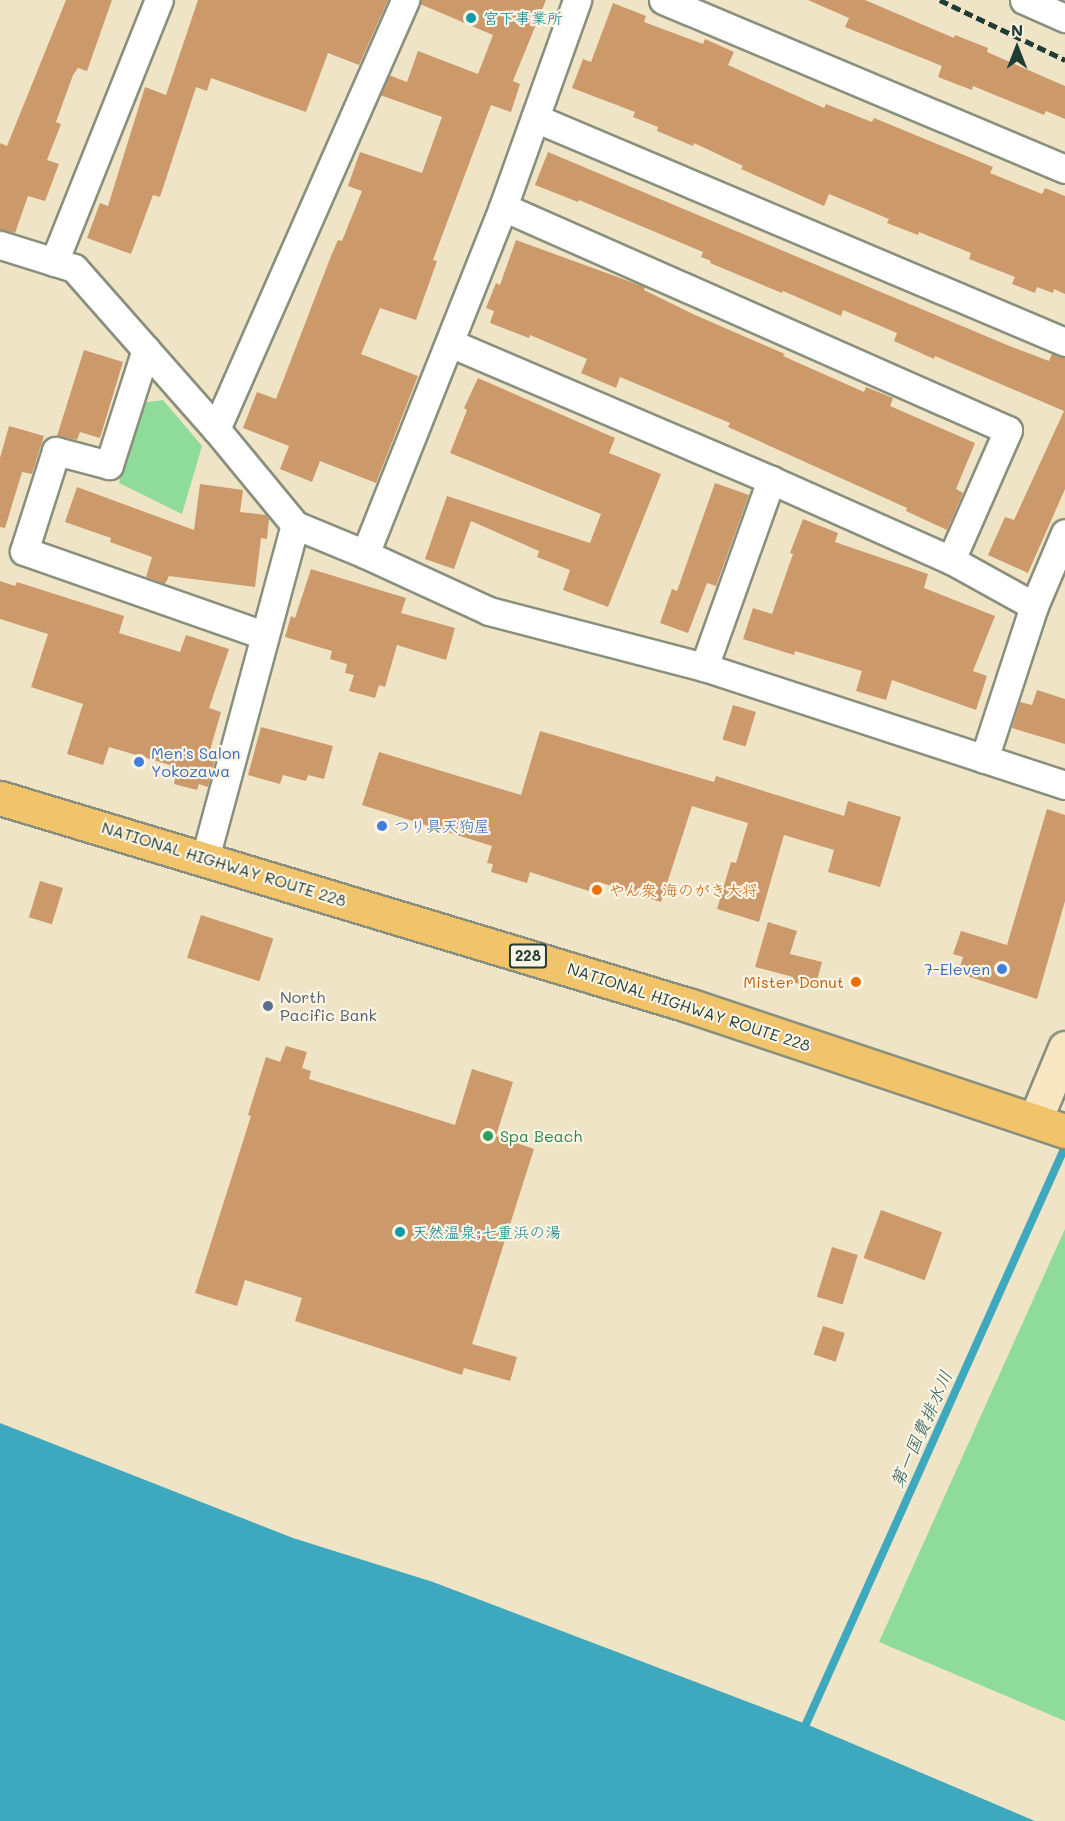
<!DOCTYPE html>
<html>
<head>
<meta charset="utf-8">
<style>
  body { margin:0 }
  #map { position:relative; width:1065px; height:1821px; overflow:hidden; background:#f0e4c6; font-family:Mali,"Klee One",sans-serif }
  div>[style] { position:absolute }
  .green>* { inset:0; background:#8fdb99 }
  .water>* { inset:0; background:#3ea9be }
  .stream>* { height:8px; margin:-4px; padding:0 4px; transform-origin:4px; border-radius:4px; background:#3ea9be }
  .building>* { inset:0; background:#cc996b; transform-origin:0 0 }
  .roads { filter:drop-shadow(2px 0 #88907d) drop-shadow(-2px 0 #88907d) drop-shadow(0 2px #88907d) drop-shadow(0 -2px #88907d) }
  .street>* { height:27px; margin:-13.5px; padding:0 13.5px; transform-origin:13.5px; border-radius:13.5px; background:#fff }
  .secondary>* { height:33px; margin:-16.5px; padding:0 16.5px; transform-origin:16.5px; border-radius:16.5px; background:#f9e7c3 }
  .highway>* { height:33px; margin:-16.5px; padding:0 16.5px; transform-origin:16.5px; border-radius:16.5px; background:#f1c36a }
  .rail>* { height:4.5px; margin-top:-2.25px; transform-origin:0; background:repeating-linear-gradient(90deg,#1f3d34 0 9px,transparent 0 13.5px) }
  .dots>* { width:16px; height:16px; translate:-50% -50%; box-sizing:border-box; border:3px solid #fcf5e5; border-radius:50% }
  span { translate:-50% -50%; white-space:nowrap; text-align:center; line-height:1.15; -webkit-text-stroke:4.5px #fcf5e5; paint-order:stroke }
  .shield-label span { padding:2px 4px; background:#fcf5e5; border:2px solid; border-radius:4px; -webkit-text-stroke-width:0 }
  .shield-label { font-size:15px; color:#1f3d34; font-weight:700 }
  .culture-label { font-size:16px; color:#0d838f }
  .left { translate:0 -50%; text-align:left }
  .shop-label { font-size:16px; color:#366cbe }
  .right { translate:-100% -50%; text-align:right }
  .street-label { font-size:16px; color:#1f3d34 }
  .food-label { font-size:16px; color:#c56008 }
  .service-label { font-size:16px; color:#4e5e75 }
  .leisure-label { font-size:16px; color:#27864d }
  .water-label { font-size:18px; color:#285d5d; font-style:italic }
  .north { position:absolute; left:987px; top:18px; width:60px; height:60px; -webkit-text-stroke:4px #fcf5e5; paint-order:stroke; rotate:0deg; font-size:16px; font-weight:700; line-height:24px; text-align:center; color:#1f3d34 }
  .north::after { content:''; display:block; margin:auto; width:21px; height:27px; background:#1f3d34; clip-path:polygon(50% 0,100% 100%,50% 72%,0 100%) }
</style>
</head>
<body>
<div id="map">
  <div class="green">
    <div style="clip-path:polygon(163px 400px,202px 446px,182px 514px,119px 483px,140px 403px)"></div>
    <div style="clip-path:polygon(1065px 1229px,1065px 1721px,879px 1642px)"></div>
  </div>
  <div class="water">
    <div style="clip-path:polygon(0 1423px,293px 1538px,433px 1582px,806px 1724px,1035px 1821px,0 1821px)"></div>
  </div>
  <div class="stream">
    <div style="left:806px;top:1724px;width:632px;rotate:-65.83deg"></div>
  </div>
  <div class="building">
    <div style="clip-path:polygon(66px 0,112px 0,87px 71px,78px 68px,73px 75px,56px 122px,61px 124px,47px 160px,59px 164px,45px 201px,28px 196px,15px 233px,0 230px,0 143px,7px 146px)"></div>
    <div style="clip-path:polygon(198px 0,388px 0,359px 65px,328px 53px,306px 112px,211px 78px,207px 91px,196px 87px,160px 197px,153px 195px,131px 254px,87px 238px,100px 203px,108px 206px,145px 87px,166px 95px)"></div>
    <div style="clip-path:polygon(420px 0,546px 0,513px 81px,520px 84px,511px 112px,491px 105px,433px 260px,437px 261px,416px 320px,380px 308px,361px 354px,418px 376px,376px 483px,320px 461px,312px 482px,280px 469px,289px 446px,243px 428px,257px 392px,276px 399px,331px 256px,338px 240px,342px 241px,362px 191px,348px 186px,360px 152px,422px 173px,442px 117px,380px 95px,389px 75px,407px 82px,418px 51px,478px 74px,493px 35px,420px 4px)"></div>
    <div style="clip-path:polygon(808px 0,865px 0,954px 38px,955px 35px,988px 48px,987px 52px,1065px 86px,1065px 119px,1046px 111px,1044px 115px,973px 86px,972px 90px,938px 77px,942px 66px,845px 27px,849px 18px)"></div>
    <div style="clip-path:polygon(613px 3px,646px 16px,644px 22px,703px 44px,705px 39px,734px 52px,728px 65px,824px 108px,826px 104px,872px 122px,874px 118px,993px 167px,990px 173px,1042px 194px,1045px 188px,1065px 196px,1065px 294px,1054px 289px,1053px 293px,1037px 287px,1035px 293px,1012px 284px,1015px 277px,969px 259px,971px 253px,919px 232px,918px 235px,887px 223px,889px 219px,829px 194px,824px 206px,741px 169px,743px 166px,694px 143px,693px 146px,657px 131px,658px 127px,633px 117px,635px 112px,572px 88px,583px 59px,591px 62px)"></div>
    <div style="clip-path:polygon(548px 152px,1007px 345px,1049px 361px,1052px 354px,1065px 357px,1065px 489px,1028px 573px,988px 555px,1005px 517px,1014px 520px,1064px 411px,935px 356px,934px 359px,894px 341px,897px 333px,843px 310px,841px 316px,783px 291px,782px 293px,710px 263px,711px 261px,701px 257px,703px 252px,579px 200px,578px 202px,535px 185px)"></div>
    <div style="clip-path:polygon(516px 240px,645px 287px,644px 290px,695px 315px,785px 354px,783px 356px,864px 392px,866px 387px,893px 398px,890px 406px,975px 443px,956px 489px,963px 493px,947px 530px,906px 511px,907px 508px,728px 427px,730px 423px,620px 377px,616px 388px,581px 373px,587px 359px,530px 335px,529px 338px,490px 323px,494px 311px,486px 308px,496px 283px,500px 285px)"></div>
    <div style="clip-path:polygon(84px 350px,123px 362px,100px 438px,80px 432px,77px 440px,57px 436px)"></div>
    <div style="clip-path:polygon(478px 378px,615px 438px,609px 453px,661px 474px,608px 607px,563px 590px,570px 570px,537px 557px,539px 551px,471px 521px,454px 569px,425px 559px,447px 496px,590px 543px,601px 514px,450px 453px,467px 410px,464px 408px)"></div>
    <div style="clip-path:polygon(9px 426px,44px 436px,32px 474px,22px 472px,5px 528px,0 527px,0 458px)"></div>
    <div style="clip-path:polygon(715px 483px,749px 495px,716px 586px,707px 583px,688px 633px,660px 623px,672px 589px,677px 591px)"></div>
    <div style="clip-path:polygon(200px 484px,243px 490px,240px 512px,266px 515px,269px 519px,267px 539px,261px 538px,255px 587px,169px 576px,165px 584px,146px 577px,152px 557px,110px 542px,111px 538px,65px 522px,77px 487px,194px 530px)"></div>
    <div style="clip-path:polygon(803px 519px,838px 533px,835px 542px,928px 574px,924px 588px,995px 616px,973px 671px,987px 676px,976px 710px,892px 680px,886px 700px,856px 691px,862px 671px,795px 651px,794px 655px,743px 639px,753px 608px,772px 614px,793px 554px,790px 553px)"></div>
    <div style="clip-path:polygon(311px 569px,406px 598px,401px 613px,455px 628px,446px 660px,397px 645px,385px 687px,379px 685px,375px 698px,349px 691px,354px 675px,345px 673px,347px 664px,330px 659px,332px 651px,285px 637px,291px 616px,295px 618px)"></div>
    <div style="clip-path:polygon(0 581px,15px 586px,17px 582px,124px 616px,119px 633px,180px 652px,186px 635px,229px 649px,209px 708px,221px 712px,208px 757px,215px 759px,208px 787px,199px 784px,197px 790px,174px 784px,175px 778px,168px 775px,170px 765px,109px 747px,103px 765px,67px 754px,83px 704px,31px 687px,48px 634px,0 619px)"></div>
    <div style="clip-path:polygon(1037px 690px,1065px 699px,1065px 744px,1012px 728px,1020px 702px,1032px 705px)"></div>
    <div style="left:733px;top:705px;width:24px;height:36px;rotate:17deg"></div>
    <div style="clip-path:polygon(261px 727px,333px 746px,324px 779px,308px 775px,306px 781px,283px 775px,280px 784px,248px 775px)"></div>
    <div style="clip-path:polygon(540px 731px,714px 782px,716px 776px,844px 816px,848px 801px,901px 817px,880px 887px,828px 872px,834px 850px,784px 835px,759px 922px,717px 909px,731px 862px,736px 863px,748px 823px,692px 806px,661px 902px,599px 882px,595px 893px,530px 872px,527px 883px,491px 872px,493px 864px,487px 863px,492px 846px,362px 805px,379px 752px,521px 795px)"></div>
    <div style="clip-path:polygon(1047px 809px,1065px 815px,1065px 901px,1037px 999px,958px 973px,963px 957px,953px 954px,961px 931px,1007px 945px)"></div>
    <div style="left:40px;top:881px;width:24px;height:38px;rotate:17deg"></div>
    <div style="left:201px;top:915px;width:76px;height:45px;rotate:18deg"></div>
    <div style="clip-path:polygon(768px 922px,797px 931px,790px 954px,822px 962px,815px 988px,792px 982px,793px 977px,755px 967px)"></div>
    <div style="clip-path:polygon(286px 1046px,307px 1052px,302px 1068px,311px 1071px,309px 1079px,455px 1125px,472px 1069px,513px 1082px,496px 1136px,534px 1149px,472px 1344px,517px 1357px,510px 1381px,464px 1368px,462px 1375px,295px 1321px,302px 1298px,245px 1280px,237px 1306px,195px 1293px,251px 1116px,248px 1115px,266px 1057px,280px 1062px)"></div>
    <div style="left:881px;top:1210px;width:65px;height:51px;rotate:20deg"></div>
    <div style="left:832px;top:1247px;width:27px;height:52px;rotate:17deg"></div>
    <div style="left:823px;top:1326px;width:23px;height:30px;rotate:18deg"></div>
  </div>
  <div class="roads">
    <div class="street">
      <div style="left:663px;top:0;width:436px;rotate:22.8deg"></div>
      <div style="left:1024px;top:0;width:45px;rotate:23.7deg"></div>
      <div style="left:535px;top:118px;width:575px;rotate:22.91deg"></div>
      <div style="left:503px;top:207px;width:552px;rotate:23.83deg"></div>
      <div style="left:1008px;top:430px;width:142px;rotate:113.7deg"></div>
      <div style="left:0;top:245px;width:77px;rotate:17.3deg"></div>
      <div style="left:74px;top:268px;width:215px;rotate:48.6deg"></div>
      <div style="left:216px;top:429px;width:124px;rotate:50.5deg"></div>
      <div style="left:295px;top:525px;width:76px;rotate:22.5deg"></div>
      <div style="left:365px;top:554px;width:136px;rotate:24.7deg"></div>
      <div style="left:489px;top:611px;width:222px;rotate:14.6deg"></div>
      <div style="left:704px;top:667px;width:380px;rotate:18.1deg"></div>
      <div style="left:54px;top:262px;width:282px;rotate:-68.2deg"></div>
      <div style="left:450px;top:343px;width:349px;rotate:23.1deg"></div>
      <div style="left:771px;top:480px;width:197px;rotate:24deg"></div>
      <div style="left:951px;top:560px;width:95px;rotate:29deg"></div>
      <div style="left:146px;top:349px;width:122px;rotate:107.7deg"></div>
      <div style="left:109px;top:465px;width:55px;rotate:-165.2deg"></div>
      <div style="left:56px;top:451px;width:105px;rotate:107.7deg"></div>
      <div style="left:24px;top:551px;width:254px;rotate:19.3deg"></div>
      <div style="left:216px;top:429px;width:469px;rotate:-66.2deg"></div>
      <div style="left:365px;top:554px;width:373px;rotate:-68.3deg"></div>
      <div style="left:503px;top:207px;width:220px;rotate:-70.3deg"></div>
      <div style="left:704px;top:667px;width:199px;rotate:-70.3deg"></div>
      <div style="left:984px;top:759px;width:161px;rotate:-71.9deg"></div>
      <div style="left:1034px;top:606px;width:79px;rotate:-67deg"></div>
      <div style="left:205px;top:858px;width:345px;rotate:-74.9deg"></div>
    </div>
    <div class="secondary">
      <div style="left:1035px;top:1120px;width:78px;rotate:-67.4deg"></div>
    </div>
    <div class="highway">
      <div style="left:0;top:798px;width:718px;rotate:16.75deg"></div>
      <div style="left:688px;top:1005px;width:397px;rotate:18.5deg"></div>
    </div>
  </div>
  <div class="rail">
    <div style="left:940px;top:0;width:139px;rotate:25.6deg"></div>
  </div>
  <div class="dots">
    <div style="left:471px;top:18px;background:#0f9aa8"></div>
    <div style="left:139px;top:762px;background:#3f7fe0"></div>
    <div style="left:382px;top:826px;background:#3f7fe0"></div>
    <div style="left:597px;top:890px;background:#e8710a"></div>
    <div style="left:1002px;top:969px;background:#3f7fe0"></div>
    <div style="left:856px;top:982px;background:#e8710a"></div>
    <div style="left:268px;top:1006px;background:#5c6f8a"></div>
    <div style="left:488px;top:1136px;background:#2e9e5b"></div>
    <div style="left:400px;top:1232px;background:#0f9aa8"></div>
  </div>
  <div class="shield-label">
    <span style="left:528px;top:956px">228</span>
  </div>
  <div class="culture-label">
    <span class="left" style="left:483px;top:18px">宮下事業所</span>
    <span class="left" style="left:412px;top:1232px">天然温泉;七重浜の湯</span>
  </div>
  <div class="shop-label">
    <span class="left" style="left:151px;top:762px">Men's Salon<br>Yokozawa</span>
    <span class="left" style="left:394px;top:826px">つり具天狗屋</span>
    <span class="right" style="left:990px;top:969px">7-Eleven</span>
  </div>
  <div class="street-label">
    <span style="left:224px;top:864px;rotate:17deg">NATIONAL HIGHWAY ROUTE 228</span>
    <span style="left:689px;top:1007px;rotate:18deg">NATIONAL HIGHWAY ROUTE 228</span>
  </div>
  <div class="food-label">
    <span class="left" style="left:609px;top:890px">やん衆 海のがき大将</span>
    <span class="right" style="left:844px;top:982px">Mister Donut</span>
  </div>
  <div class="service-label">
    <span class="left" style="left:280px;top:1006px">North<br>Pacific Bank</span>
  </div>
  <div class="leisure-label">
    <span class="left" style="left:500px;top:1136px">Spa Beach</span>
  </div>
  <div class="water-label">
    <span style="left:921px;top:1429px;rotate:-66deg">第一国費排水川</span>
  </div>
  <div class="north">N</div>
</div>
</body>
</html>
